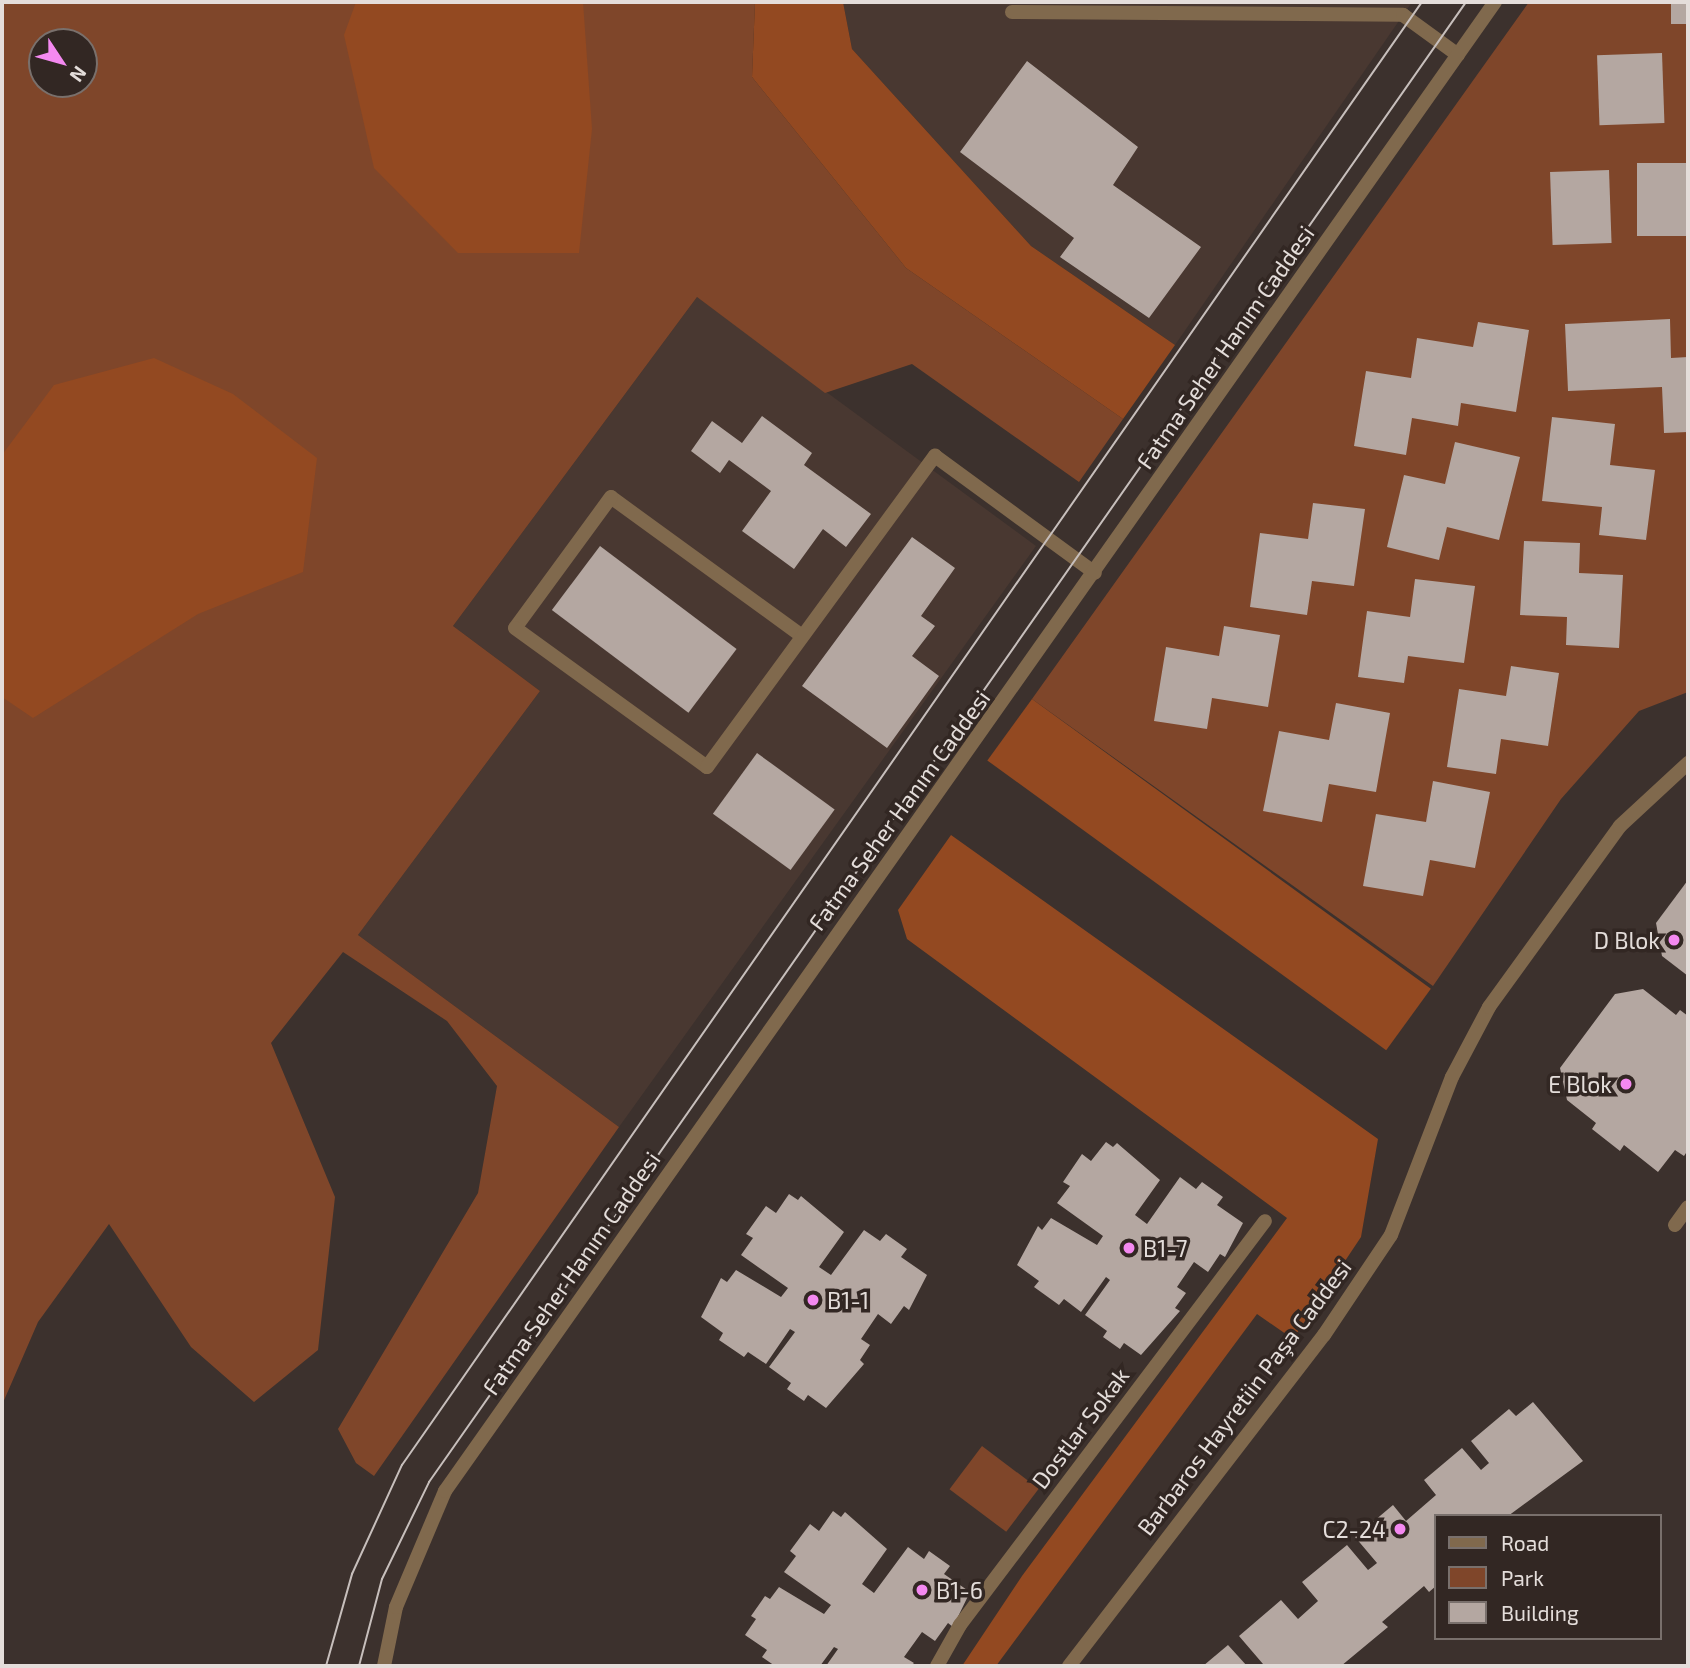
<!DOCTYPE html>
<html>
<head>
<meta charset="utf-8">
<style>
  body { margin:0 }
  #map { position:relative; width:1690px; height:1668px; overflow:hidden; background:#3c312d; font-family:"Exo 2",sans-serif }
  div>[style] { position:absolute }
  .built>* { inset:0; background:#493831 }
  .green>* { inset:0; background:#7f462a; transform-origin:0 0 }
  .forest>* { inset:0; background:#934921; transform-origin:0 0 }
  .building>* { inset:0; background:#b4a7a1; transform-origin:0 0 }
  .service>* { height:14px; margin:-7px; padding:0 7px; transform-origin:7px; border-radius:7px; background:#80694d }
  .minor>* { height:14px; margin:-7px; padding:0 7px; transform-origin:7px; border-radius:7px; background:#80694d }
  .tram>* { height:2px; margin:-1px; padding:0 1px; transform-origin:1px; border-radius:1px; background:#c7bfbc }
  .dots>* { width:19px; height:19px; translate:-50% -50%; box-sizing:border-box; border:4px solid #322723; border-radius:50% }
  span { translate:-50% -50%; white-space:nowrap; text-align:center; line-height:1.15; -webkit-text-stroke:7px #322723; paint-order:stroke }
  .street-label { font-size:23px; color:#e4ddda }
  .poi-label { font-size:23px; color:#e4ddda }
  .right { translate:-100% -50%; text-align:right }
  .left { translate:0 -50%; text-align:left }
  .frame { position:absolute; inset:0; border:4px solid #e4ddda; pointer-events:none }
  .legend { position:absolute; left:1434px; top:1514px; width:228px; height:126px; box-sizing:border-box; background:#322723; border:2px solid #79706c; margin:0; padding:9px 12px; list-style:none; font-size:21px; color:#e4ddda }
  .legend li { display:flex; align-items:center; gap:14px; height:35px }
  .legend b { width:35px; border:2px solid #79706c }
  .north { position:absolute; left:28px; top:28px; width:70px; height:70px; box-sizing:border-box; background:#322723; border:2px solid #79706c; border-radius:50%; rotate:126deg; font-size:19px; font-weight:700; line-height:28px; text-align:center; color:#e4ddda }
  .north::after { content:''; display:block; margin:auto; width:24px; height:32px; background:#f489f0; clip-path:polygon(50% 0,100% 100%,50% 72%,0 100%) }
</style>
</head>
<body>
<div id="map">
  <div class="built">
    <div style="clip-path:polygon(843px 2px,1412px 2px,1175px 345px,1031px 246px,852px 49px)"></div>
    <div style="clip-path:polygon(697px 297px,1036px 546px,619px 1127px,358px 935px,540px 691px,453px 626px)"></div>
  </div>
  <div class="green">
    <div style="clip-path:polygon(evenodd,2px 2px,755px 2px,752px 77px,906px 268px,1123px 419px,1079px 482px,912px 364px,825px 393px,697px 297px,453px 626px,540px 691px,358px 935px,619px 1127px,374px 1476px,356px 1463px,338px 1429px,478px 1193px,497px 1086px,447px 1021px,343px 952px,271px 1043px,335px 1197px,318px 1350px,254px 1402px,191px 1347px,109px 1224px,38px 1322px,2px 1405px,2px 2px,42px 42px,84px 42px,84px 84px,42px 84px,42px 42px)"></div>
    <div style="clip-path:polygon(1529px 2px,1688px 2px,1688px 692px,1639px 711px,1561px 799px,1433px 986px,1032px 699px)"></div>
    <div style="left:982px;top:1446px;width:71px;height:54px;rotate:37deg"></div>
  </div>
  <div class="forest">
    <div style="clip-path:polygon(356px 2px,583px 2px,592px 129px,579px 253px,458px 253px,374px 168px,344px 35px)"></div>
    <div style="clip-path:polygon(755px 2px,843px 2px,852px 49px,1031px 246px,1175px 345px,1123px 419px,906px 268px,752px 77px)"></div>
    <div style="clip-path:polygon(154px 358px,233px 394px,317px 458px,303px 572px,198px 614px,33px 718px,2px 697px,2px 455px,54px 385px)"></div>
    <div style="left:1032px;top:699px;width:493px;height:76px;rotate:36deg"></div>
    <div style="clip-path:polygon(951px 835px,1378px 1139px,1361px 1237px,1293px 1339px,1257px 1314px,996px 1666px,962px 1666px,1022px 1576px,1287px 1218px,907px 939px,898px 910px)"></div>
  </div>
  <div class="building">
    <div style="left:1671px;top:2px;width:17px;height:22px"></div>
    <div style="left:1662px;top:53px;width:70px;height:65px;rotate:88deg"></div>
    <div style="clip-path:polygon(1027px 61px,1138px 147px,1113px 185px,1201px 247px,1149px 318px,1060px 257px,1074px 238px,960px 152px)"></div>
    <div style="left:1688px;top:163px;width:73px;height:51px;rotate:90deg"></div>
    <div style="left:1609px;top:170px;width:73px;height:59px;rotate:88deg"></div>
    <div style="clip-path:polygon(1670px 319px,1671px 358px,1688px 357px,1688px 432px,1664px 433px,1662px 387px,1568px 391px,1565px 324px)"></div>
    <div style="clip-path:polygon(1478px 322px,1529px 330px,1516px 412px,1461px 403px,1458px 426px,1412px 418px,1406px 455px,1354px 446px,1366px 371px,1411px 378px,1417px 338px,1473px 347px)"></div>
    <div style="clip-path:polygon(762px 416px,812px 453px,804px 465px,871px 514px,846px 547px,823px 529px,794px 569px,742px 531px,771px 491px,729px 460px,720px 473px,691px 451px,712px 421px,742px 443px)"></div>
    <div style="clip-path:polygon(1552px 417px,1615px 424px,1610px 465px,1655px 470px,1646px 540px,1599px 535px,1602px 507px,1542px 501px)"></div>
    <div style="clip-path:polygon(1455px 442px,1520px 457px,1499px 540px,1447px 527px,1439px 560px,1387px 547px,1404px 475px,1445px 484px)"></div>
    <div style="clip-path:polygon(1313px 503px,1365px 509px,1354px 586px,1312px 581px,1307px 615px,1250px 607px,1260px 533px,1308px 539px)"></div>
    <div style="clip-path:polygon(912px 537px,955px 568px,921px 616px,935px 626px,912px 656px,939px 676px,887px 748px,802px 686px)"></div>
    <div style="clip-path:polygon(1524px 541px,1580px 543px,1579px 573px,1623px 575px,1619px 648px,1566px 645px,1567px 617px,1520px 615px)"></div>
    <div style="left:600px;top:546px;width:171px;height:80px;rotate:37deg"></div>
    <div style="clip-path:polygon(1415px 579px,1475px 586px,1464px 663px,1408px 656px,1404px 683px,1358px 677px,1367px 611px,1410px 617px)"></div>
    <div style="clip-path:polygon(1224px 626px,1280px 635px,1268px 707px,1212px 698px,1207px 729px,1154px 721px,1166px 647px,1219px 656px)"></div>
    <div style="clip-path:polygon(1511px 666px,1559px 673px,1548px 746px,1501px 739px,1496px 774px,1447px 767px,1459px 689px,1506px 696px)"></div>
    <div style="clip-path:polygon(1336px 703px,1390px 713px,1376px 792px,1329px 784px,1322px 822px,1263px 811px,1279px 731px,1329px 740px)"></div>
    <div style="left:757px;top:753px;width:96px;height:75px;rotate:36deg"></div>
    <div style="clip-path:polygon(1433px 781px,1490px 792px,1475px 868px,1430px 860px,1423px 896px,1363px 886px,1376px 814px,1426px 822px)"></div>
    <div style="clip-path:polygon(1688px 880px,1688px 976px,1662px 956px,1656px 923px)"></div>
    <div style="clip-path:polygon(1643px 989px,1676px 1015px,1680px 1010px,1688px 1016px,1688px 1150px,1684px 1156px,1675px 1150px,1658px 1172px,1624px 1145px,1620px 1151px,1592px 1129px,1596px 1123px,1567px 1100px,1560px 1068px,1615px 994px)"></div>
    <div style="clip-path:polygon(1106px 1142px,1113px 1147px,1117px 1143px,1160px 1180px,1135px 1215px,1147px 1224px,1180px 1177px,1196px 1189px,1202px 1182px,1223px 1197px,1217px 1205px,1243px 1223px,1225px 1257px,1220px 1254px,1208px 1272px,1194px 1262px,1177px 1287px,1186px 1293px,1175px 1308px,1180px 1311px,1141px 1355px,1124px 1343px,1120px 1349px,1103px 1337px,1107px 1331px,1085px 1315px,1110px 1280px,1106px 1277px,1081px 1312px,1064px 1299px,1059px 1305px,1034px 1287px,1039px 1281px,1017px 1265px,1038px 1226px,1042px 1230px,1051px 1218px,1097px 1245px,1103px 1236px,1057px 1203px,1070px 1186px,1063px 1182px,1082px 1154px,1091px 1161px)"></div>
    <div style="clip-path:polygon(789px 1194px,798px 1200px,801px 1196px,844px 1232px,819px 1267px,831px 1275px,864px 1230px,880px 1241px,886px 1234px,907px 1249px,901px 1257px,927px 1275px,909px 1310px,904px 1306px,891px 1324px,878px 1314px,861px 1339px,870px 1345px,860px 1360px,864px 1364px,826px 1408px,808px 1395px,804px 1401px,787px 1389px,791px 1383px,769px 1367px,795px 1332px,790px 1329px,766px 1364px,748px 1352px,744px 1357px,719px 1340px,723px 1333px,701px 1317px,721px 1278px,727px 1282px,736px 1270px,781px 1297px,788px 1288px,741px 1255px,753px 1238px,746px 1234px,766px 1206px,776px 1213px)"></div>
    <div style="clip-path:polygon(1533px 1402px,1583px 1461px,1508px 1516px,1436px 1516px,1436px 1586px,1429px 1592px,1424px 1586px,1382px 1622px,1388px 1627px,1341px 1666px,1260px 1666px,1263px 1664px,1239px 1636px,1281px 1600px,1298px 1619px,1318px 1601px,1302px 1582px,1347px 1545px,1368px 1570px,1372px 1567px,1377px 1563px,1355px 1537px,1393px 1505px,1406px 1521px,1436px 1495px,1424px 1480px,1462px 1448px,1481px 1470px,1489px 1463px,1471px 1441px,1509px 1409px,1516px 1416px)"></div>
    <div style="clip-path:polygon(833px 1511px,841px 1517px,845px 1512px,887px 1549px,862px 1584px,874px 1593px,908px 1547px,924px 1559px,929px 1551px,950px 1566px,944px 1574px,970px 1592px,953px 1627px,948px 1623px,935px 1641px,922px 1632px,904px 1657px,914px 1663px,911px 1666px,826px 1666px,838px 1649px,834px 1647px,820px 1666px,775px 1666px,762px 1657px,767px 1650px,745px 1635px,756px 1619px,751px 1616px,765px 1596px,770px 1599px,779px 1587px,824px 1614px,831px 1605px,784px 1572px,796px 1556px,790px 1551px,810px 1524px,819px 1531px)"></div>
    <div style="clip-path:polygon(1228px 1645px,1247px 1666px,1203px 1666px)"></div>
  </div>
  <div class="service">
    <div style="left:1012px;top:12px;width:391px;rotate:0.4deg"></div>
    <div style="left:1403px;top:15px;width:68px;rotate:36deg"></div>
    <div style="left:802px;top:636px;width:236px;rotate:-144deg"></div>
    <div style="left:611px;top:497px;width:162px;rotate:126.2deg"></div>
    <div style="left:515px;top:628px;width:237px;rotate:35.9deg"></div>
    <div style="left:707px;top:767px;width:386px;rotate:-53.8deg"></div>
    <div style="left:935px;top:456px;width:198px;rotate:36.2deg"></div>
    <div style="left:937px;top:1666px;width:47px;rotate:-60.7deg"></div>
    <div style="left:960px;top:1625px;width:506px;rotate:-52.95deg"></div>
  </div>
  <div class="minor">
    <div style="left:1675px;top:1225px;width:22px;rotate:-54deg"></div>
    <div style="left:384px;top:1666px;width:60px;rotate:-78.5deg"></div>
    <div style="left:396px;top:1607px;width:126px;rotate:-67.1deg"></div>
    <div style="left:445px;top:1491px;width:1822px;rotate:-54.81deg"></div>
    <div style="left:1069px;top:1666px;width:418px;rotate:-52.4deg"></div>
    <div style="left:1324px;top:1335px;width:120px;rotate:-56.2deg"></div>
    <div style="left:1391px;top:1235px;width:169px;rotate:-68.9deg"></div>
    <div style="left:1452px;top:1077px;width:79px;rotate:-62.1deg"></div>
    <div style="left:1489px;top:1007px;width:223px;rotate:-54.1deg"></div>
    <div style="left:1620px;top:826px;width:93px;rotate:-42.8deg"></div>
  </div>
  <div class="tram">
    <div style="left:326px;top:1666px;width:96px;rotate:-74.2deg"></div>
    <div style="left:352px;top:1574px;width:120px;rotate:-65.4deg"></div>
    <div style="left:402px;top:1465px;width:1783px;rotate:-55.12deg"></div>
    <div style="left:359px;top:1666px;width:90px;rotate:-75.2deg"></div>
    <div style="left:382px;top:1579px;width:108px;rotate:-64.1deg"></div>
    <div style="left:429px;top:1482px;width:1807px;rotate:-54.98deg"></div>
  </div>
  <div class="dots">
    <div style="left:1674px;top:940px;background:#f489f0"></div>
    <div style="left:1626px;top:1084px;background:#f489f0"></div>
    <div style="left:1129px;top:1248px;background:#f489f0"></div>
    <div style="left:813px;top:1300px;background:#f489f0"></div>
    <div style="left:1400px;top:1529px;background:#f489f0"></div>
    <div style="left:922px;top:1590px;background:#f489f0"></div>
  </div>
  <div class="street-label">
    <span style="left:1225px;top:347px;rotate:-55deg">Fatma Seher Hanım Caddesi</span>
    <span style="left:899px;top:810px;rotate:-54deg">Fatma Seher Hanım Caddesi</span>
    <span style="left:571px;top:1273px;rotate:-55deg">Fatma Seher Hanım Caddesi</span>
    <span style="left:1244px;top:1397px;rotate:-53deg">Barbaros Hayretiin Paşa Caddesi</span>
    <span style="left:1080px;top:1428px;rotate:-53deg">Dostlar Sokak</span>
  </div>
  <div class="poi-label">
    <span class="right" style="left:1660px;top:940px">D Blok</span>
    <span class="right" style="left:1612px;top:1084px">E Blok</span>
    <span class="left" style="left:1143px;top:1248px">B1-7</span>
    <span class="left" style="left:827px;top:1300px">B1-1</span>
    <span class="right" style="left:1386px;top:1529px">C2-24</span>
    <span class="left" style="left:936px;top:1590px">B1-6</span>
  </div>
  <div class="frame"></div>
  <ul class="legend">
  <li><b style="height:9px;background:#80694d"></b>Road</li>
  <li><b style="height:19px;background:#7f462a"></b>Park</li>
  <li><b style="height:19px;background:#b4a7a1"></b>Building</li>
  </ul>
  <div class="north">N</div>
</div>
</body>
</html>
